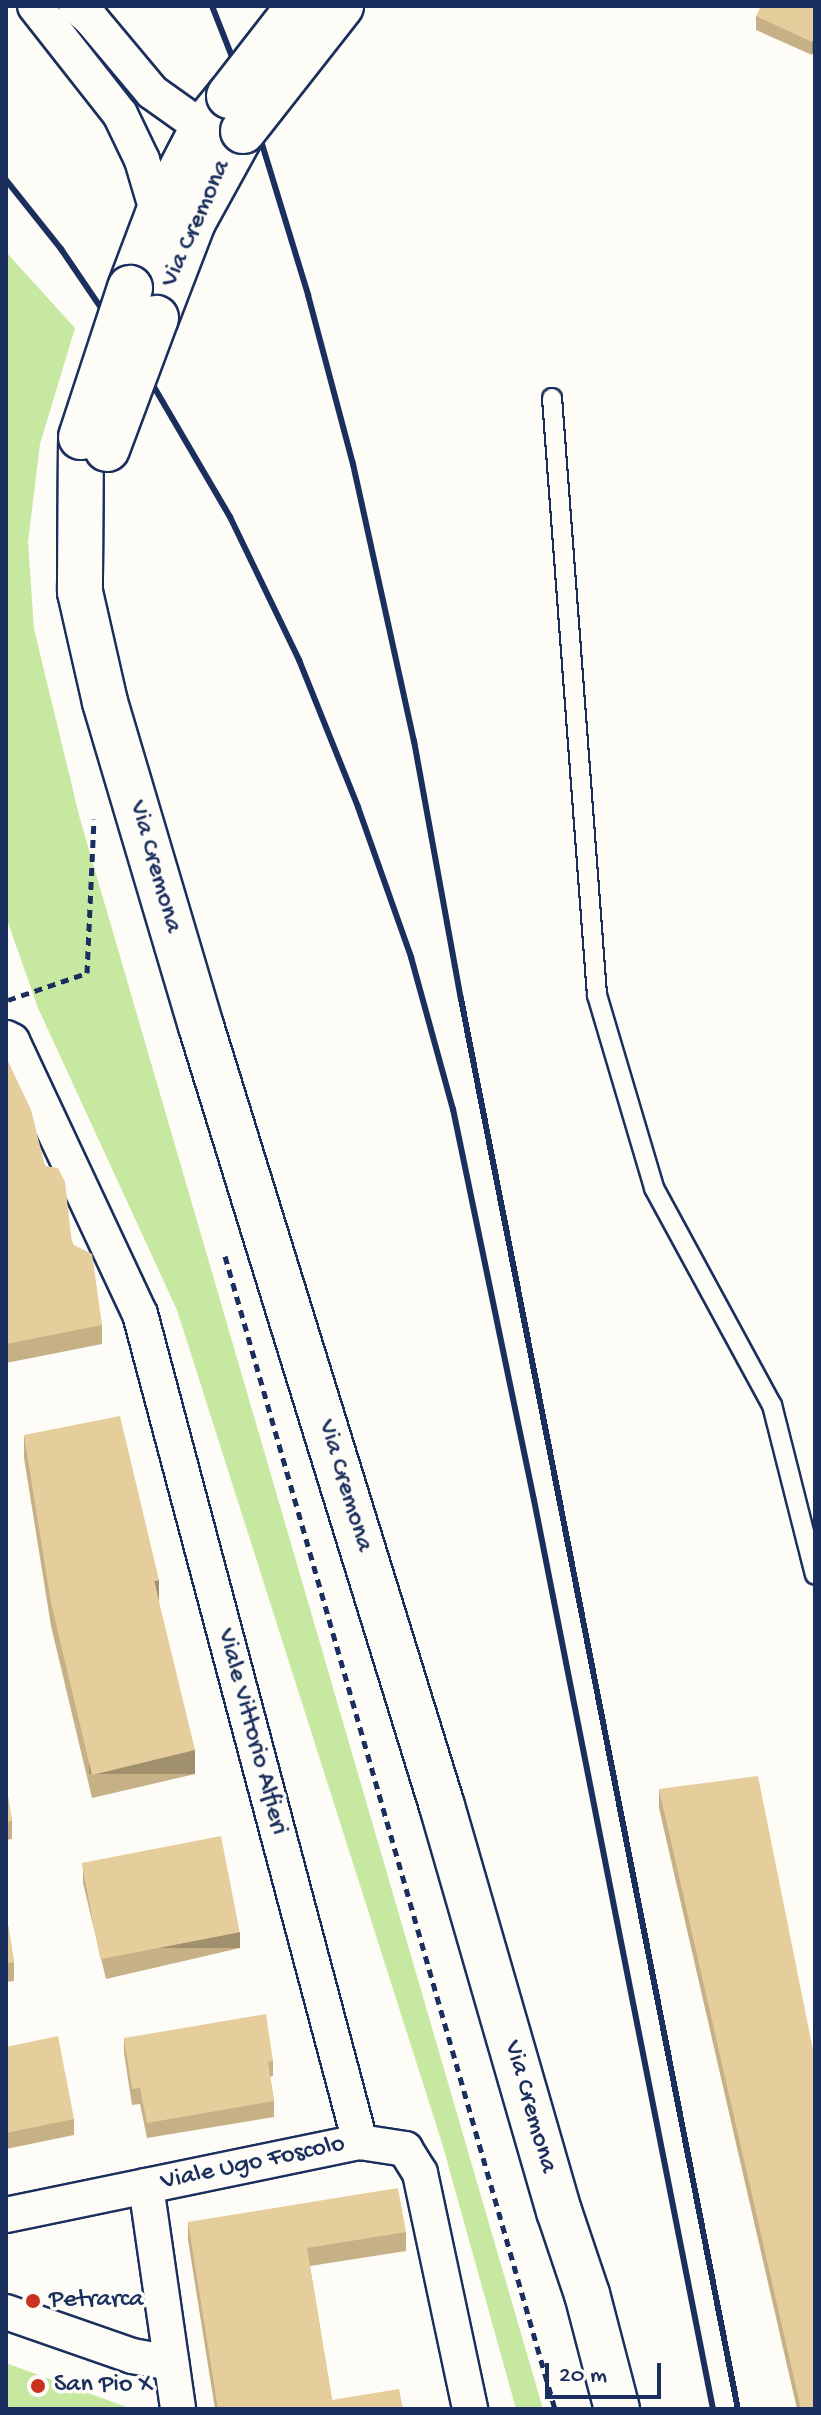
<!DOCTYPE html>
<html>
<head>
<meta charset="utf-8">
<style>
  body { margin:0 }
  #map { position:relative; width:821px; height:2415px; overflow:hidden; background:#fdfcf7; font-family:"Gochi Hand",sans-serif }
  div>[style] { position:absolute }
  .green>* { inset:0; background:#c7e8a0 }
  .path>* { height:5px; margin-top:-2.5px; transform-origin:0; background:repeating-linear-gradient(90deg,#1b2f5e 0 8px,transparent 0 14px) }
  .roads { filter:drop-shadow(2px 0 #1b2f5e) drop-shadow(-2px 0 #1b2f5e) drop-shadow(0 2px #1b2f5e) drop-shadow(0 -2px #1b2f5e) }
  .lane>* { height:18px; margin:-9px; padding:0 9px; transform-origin:9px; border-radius:9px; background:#fdfcf7 }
  .street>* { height:34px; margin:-17px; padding:0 17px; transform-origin:17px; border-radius:17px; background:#fdfcf7 }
  .primary>* { height:44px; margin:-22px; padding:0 22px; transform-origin:22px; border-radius:22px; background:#fdfcf7 }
  .rail>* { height:6px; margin:-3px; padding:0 3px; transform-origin:3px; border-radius:3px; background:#1b2f5e }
  .bridges { filter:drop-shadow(2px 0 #1b2f5e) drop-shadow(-2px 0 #1b2f5e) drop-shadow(0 2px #1b2f5e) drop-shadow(0 -2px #1b2f5e) }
  .primary-bridge>* { height:44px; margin:-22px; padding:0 22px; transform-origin:22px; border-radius:22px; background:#fdfcf7 }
  .wall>* { inset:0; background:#c6b086 }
  .shaded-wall>* { inset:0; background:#a1906d; transform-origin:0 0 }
  .building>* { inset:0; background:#e6cd9c; transform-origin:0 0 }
  .dots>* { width:22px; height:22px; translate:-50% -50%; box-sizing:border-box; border:4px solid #fdfcf7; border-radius:50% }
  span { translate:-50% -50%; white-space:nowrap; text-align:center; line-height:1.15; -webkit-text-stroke:7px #fdfcf7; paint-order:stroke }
  .street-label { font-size:26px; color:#1b2f5e }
  .poi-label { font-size:26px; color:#1b2f5e }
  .left { translate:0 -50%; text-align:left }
  .frame { position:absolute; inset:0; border:8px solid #1b2f5e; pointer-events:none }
  .scale { position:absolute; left:545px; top:2363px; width:116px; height:36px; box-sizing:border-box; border:4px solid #1b2f5e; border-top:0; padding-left:10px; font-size:24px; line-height:28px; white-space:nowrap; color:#1b2f5e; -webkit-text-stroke:6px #fdfcf7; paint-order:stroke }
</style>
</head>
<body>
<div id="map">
  <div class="green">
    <div style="clip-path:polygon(6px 252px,75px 328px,40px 444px,28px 542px,34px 629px,80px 819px,543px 2409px,516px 2409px,442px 2143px,177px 1310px,38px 1008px,6px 917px)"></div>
    <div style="clip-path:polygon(6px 2363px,132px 2409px,6px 2409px)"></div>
  </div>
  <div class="path">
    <div style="left:8px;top:1000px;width:83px;rotate:-18.9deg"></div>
    <div style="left:87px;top:973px;width:154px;rotate:-87.4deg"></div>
    <div style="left:225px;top:1256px;width:1199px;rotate:74.03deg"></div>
  </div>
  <div class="roads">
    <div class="lane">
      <div style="left:552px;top:398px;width:599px;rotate:85.69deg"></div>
      <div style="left:597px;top:995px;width:201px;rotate:73.5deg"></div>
      <div style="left:654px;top:1188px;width:247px;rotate:61.5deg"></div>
      <div style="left:772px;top:1405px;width:175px;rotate:75.8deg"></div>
    </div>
    <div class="street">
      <div style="left:35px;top:6px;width:137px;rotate:51.8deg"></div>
      <div style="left:120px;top:114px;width:51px;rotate:64.4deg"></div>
      <div style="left:142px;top:160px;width:56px;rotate:73.5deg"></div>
      <div style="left:76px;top:6px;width:20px;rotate:41deg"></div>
      <div style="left:91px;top:19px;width:95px;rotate:50.1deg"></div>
      <div style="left:152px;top:92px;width:85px;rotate:35.4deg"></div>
      <div style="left:6px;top:1038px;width:7px;rotate:27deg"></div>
      <div style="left:12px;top:1041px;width:302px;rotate:64.9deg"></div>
      <div style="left:140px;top:1314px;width:857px;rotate:75.12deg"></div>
      <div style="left:146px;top:2186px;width:225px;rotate:81.8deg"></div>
      <div style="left:6px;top:2215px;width:361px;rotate:-11.7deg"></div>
      <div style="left:360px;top:2142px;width:46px;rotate:8.8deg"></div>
      <div style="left:405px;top:2149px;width:28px;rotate:58deg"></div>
      <div style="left:420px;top:2173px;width:241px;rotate:78deg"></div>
      <div style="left:6px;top:2312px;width:133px;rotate:19.2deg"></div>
      <div style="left:132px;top:2356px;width:40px;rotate:10deg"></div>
    </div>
    <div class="primary">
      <div style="left:130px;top:288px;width:79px;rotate:-69.3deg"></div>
      <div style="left:158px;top:214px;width:96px;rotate:-62.6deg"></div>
      <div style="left:202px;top:129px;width:43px;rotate:-50.7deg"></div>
      <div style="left:156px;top:318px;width:103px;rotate:-68.9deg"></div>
      <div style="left:193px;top:222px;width:104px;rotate:-61.2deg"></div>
      <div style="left:81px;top:437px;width:155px;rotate:90.4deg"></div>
      <div style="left:80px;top:592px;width:113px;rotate:77.2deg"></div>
      <div style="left:105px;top:702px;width:338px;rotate:73.5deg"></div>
      <div style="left:201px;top:1026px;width:816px;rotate:72.83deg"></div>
      <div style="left:442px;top:1806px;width:422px;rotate:73.9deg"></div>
      <div style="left:559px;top:2211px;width:88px;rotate:71.4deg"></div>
      <div style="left:587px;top:2294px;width:119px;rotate:75.4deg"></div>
    </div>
  </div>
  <div class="rail">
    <div style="left:212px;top:6px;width:96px;rotate:68.5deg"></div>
    <div style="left:247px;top:95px;width:209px;rotate:73deg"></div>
    <div style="left:308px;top:295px;width:175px;rotate:75.1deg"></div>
    <div style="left:353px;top:464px;width:284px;rotate:77.6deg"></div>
    <div style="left:414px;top:741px;width:262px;rotate:79.7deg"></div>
    <div style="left:461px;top:999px;width:1437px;rotate:78.89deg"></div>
    <div style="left:6px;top:180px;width:88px;rotate:51.4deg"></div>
    <div style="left:61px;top:249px;width:158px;rotate:55.8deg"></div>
    <div style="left:150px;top:380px;width:159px;rotate:59.7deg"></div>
    <div style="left:230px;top:517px;width:159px;rotate:64.2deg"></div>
    <div style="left:299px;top:660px;width:158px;rotate:68.1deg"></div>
    <div style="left:358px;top:807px;width:159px;rotate:70.5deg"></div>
    <div style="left:411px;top:957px;width:158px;rotate:74.6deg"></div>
    <div style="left:453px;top:1109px;width:399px;rotate:78.3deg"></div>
    <div style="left:534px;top:1500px;width:926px;rotate:78.86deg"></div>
  </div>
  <div class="bridges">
    <div class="primary-bridge">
      <div style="left:229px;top:96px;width:114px;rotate:-52.1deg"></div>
      <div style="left:243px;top:131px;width:159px;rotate:-51.9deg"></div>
      <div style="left:81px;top:437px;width:157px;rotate:-71.8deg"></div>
      <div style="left:107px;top:449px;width:140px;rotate:-69.5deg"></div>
    </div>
  </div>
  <div class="wall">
    <div style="clip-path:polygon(815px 6px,812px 55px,756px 30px,756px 16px)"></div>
    <div style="clip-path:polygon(6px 1057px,102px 1325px,102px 1344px,6px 1363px)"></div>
    <div style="clip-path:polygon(24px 1435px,195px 1774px,92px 1798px,51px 1626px,24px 1458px)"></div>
    <div style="clip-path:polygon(6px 1785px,12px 1821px,12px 1839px,6px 1840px)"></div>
    <div style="clip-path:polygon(659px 1789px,815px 2409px,797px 2409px,659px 1808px)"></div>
    <div style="clip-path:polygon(83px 1868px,240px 1948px,106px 1979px,83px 1883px)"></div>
    <div style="clip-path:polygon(6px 1912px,14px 1962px,14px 1981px,6px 1982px)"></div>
    <div style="clip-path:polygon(124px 2038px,273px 2061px,273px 2076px,270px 2077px,274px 2101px,274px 2117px,147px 2138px,140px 2104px,132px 2105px,124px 2053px)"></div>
    <div style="clip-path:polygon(6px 2047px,74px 2119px,74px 2135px,6px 2149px)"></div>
    <div style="clip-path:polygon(188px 2222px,406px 2232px,406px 2251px,310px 2266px,332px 2400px,403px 2409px,215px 2409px,188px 2240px)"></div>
  </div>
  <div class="shaded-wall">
    <div style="clip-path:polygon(815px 35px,815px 48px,812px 55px,812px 42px)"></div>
    <div style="clip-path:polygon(159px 1580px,159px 1603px,154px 1581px)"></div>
    <div style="left:195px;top:1750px;width:24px;height:106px;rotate:90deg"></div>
    <div style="left:240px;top:1932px;width:16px;height:138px;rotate:90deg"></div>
  </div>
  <div class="building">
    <div style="clip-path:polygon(761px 6px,815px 6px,815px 35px,812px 42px,756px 16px)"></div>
    <div style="clip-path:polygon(6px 1057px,31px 1110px,45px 1166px,58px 1168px,65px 1182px,72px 1244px,92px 1254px,102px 1325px,6px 1344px)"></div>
    <div style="clip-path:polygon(120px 1416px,159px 1580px,154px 1581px,195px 1750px,92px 1775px,51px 1603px,24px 1435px)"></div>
    <div style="clip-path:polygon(758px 1776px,815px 2060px,815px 2409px,801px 2409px,659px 1789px)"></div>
    <div style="clip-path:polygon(6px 1785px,12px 1821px,6px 1822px)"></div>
    <div style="left:221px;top:1836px;width:98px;height:142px;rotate:79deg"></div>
    <div style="clip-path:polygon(6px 1912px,14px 1962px,6px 1964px)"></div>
    <div style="clip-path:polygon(266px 2014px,273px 2061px,268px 2062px,274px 2101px,147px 2123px,140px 2088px,132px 2089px,124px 2038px)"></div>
    <div style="clip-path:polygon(58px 2036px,74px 2119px,6px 2133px,6px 2047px)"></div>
    <div style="clip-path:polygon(398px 2188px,406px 2232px,307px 2248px,332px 2400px,399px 2389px,403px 2409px,218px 2409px,188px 2222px)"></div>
  </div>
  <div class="dots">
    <div style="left:33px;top:2301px;background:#c8321e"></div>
    <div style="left:38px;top:2386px;background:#c8321e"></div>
  </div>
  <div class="street-label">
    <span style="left:197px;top:224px;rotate:-66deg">Via Cremona</span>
    <span style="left:154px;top:867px;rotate:74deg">Via Cremona</span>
    <span style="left:344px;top:1486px;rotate:73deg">Via Cremona</span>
    <span style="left:251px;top:1732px;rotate:75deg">Viale Vittorio Alfieri</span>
    <span style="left:529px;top:2107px;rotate:74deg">Via Cremona</span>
    <span style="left:253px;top:2164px;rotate:-12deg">Viale Ugo Foscolo</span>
  </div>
  <div class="poi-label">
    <span class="left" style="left:49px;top:2301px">Petrarca</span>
    <span class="left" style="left:54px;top:2386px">San Pio X</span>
  </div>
  <div class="frame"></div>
  <div class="scale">20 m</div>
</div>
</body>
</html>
